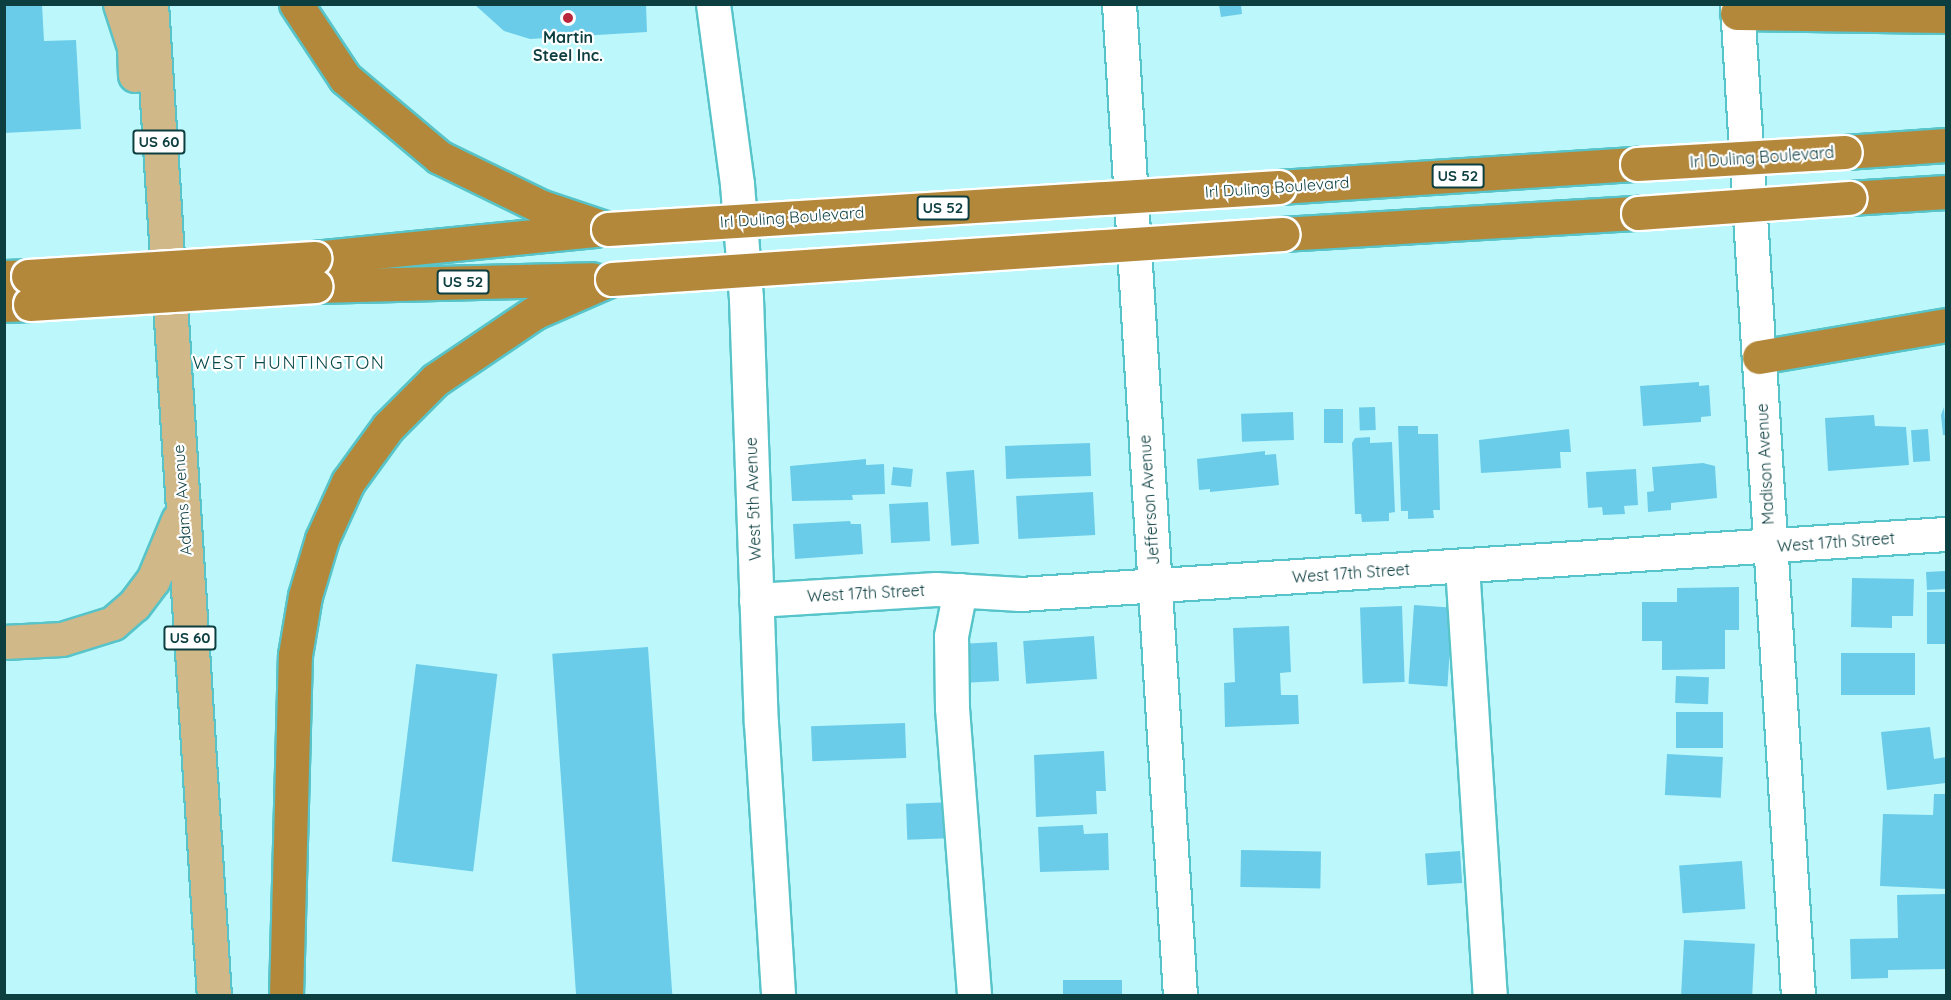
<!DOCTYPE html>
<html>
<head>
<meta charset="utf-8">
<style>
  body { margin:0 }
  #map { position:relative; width:1951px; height:1000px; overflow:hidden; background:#bcf8fb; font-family:Quicksand,sans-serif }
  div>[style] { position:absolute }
  .building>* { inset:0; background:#6bcce9; transform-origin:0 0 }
  .roads { filter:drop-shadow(2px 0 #57c4c9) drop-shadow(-2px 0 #57c4c9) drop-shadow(0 2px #57c4c9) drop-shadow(0 -2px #57c4c9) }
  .minor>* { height:33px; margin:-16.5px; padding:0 16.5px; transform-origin:16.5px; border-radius:16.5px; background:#fff }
  .major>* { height:33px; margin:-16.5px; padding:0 16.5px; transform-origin:16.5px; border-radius:16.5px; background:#d1b889 }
  .highway>* { height:33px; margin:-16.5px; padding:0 16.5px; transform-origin:16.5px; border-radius:16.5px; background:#b3883b }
  .bridges { filter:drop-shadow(2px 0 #fff) drop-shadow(-2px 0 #fff) drop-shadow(0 2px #fff) drop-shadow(0 -2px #fff) }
  .highway-bridge>* { height:33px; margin:-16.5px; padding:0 16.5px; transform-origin:16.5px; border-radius:16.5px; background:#b3883b }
  .dots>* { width:16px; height:16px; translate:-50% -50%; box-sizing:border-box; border:3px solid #fff; border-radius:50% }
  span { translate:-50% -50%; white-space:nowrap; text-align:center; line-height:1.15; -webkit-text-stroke:4.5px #fff; paint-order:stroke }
  .shield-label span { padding:2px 4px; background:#fff; border:2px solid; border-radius:4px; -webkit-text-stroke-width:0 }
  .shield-label { font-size:15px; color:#0d3e40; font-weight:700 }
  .poi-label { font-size:16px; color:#0d3e40; font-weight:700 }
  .street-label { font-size:16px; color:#0d3e40 }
  .neighbourhood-label { font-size:18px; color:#07494b; letter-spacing:1.5px }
  .frame { position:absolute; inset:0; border:6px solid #0d3e40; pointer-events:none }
</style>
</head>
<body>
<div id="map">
  <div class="building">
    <div style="clip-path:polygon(4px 4px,42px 4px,44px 41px,76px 40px,81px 129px,4px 133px)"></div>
    <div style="clip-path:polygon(474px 4px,646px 4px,647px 32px,530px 39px,504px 31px)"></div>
    <div style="clip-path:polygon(1219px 5px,1241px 5px,1242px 14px,1221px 17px)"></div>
    <div style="clip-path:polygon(1699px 382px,1699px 386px,1709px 385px,1711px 416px,1701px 417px,1701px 422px,1643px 426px,1640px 386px)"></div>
    <div style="left:1375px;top:407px;width:23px;height:16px;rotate:88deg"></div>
    <div style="clip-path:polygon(1944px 407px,1946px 435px,1943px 435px,1941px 415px)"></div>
    <div style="left:1324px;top:409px;width:19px;height:34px"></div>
    <div style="left:1293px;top:412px;width:28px;height:52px;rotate:88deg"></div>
    <div style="clip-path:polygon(1874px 415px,1875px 426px,1906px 427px,1909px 465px,1828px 471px,1825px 418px)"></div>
    <div style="clip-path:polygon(1398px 426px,1418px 426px,1418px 434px,1438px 434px,1440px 510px,1433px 510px,1434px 518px,1408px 519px,1408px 511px,1401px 511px)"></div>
    <div style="clip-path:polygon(1569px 429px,1571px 452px,1560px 452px,1561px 468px,1481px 473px,1479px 440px)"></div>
    <div style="left:1928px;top:429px;width:32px;height:17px;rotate:86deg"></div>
    <div style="clip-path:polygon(1370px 437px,1370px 443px,1392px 442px,1395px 512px,1389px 513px,1389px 521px,1362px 522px,1361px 514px,1355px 514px,1352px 443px,1355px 438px)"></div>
    <div style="left:1090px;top:443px;width:33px;height:85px;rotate:88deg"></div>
    <div style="clip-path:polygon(1265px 451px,1265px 455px,1276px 454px,1279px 485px,1210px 492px,1210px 489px,1199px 490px,1197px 459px)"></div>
    <div style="clip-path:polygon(866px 459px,866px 465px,884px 464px,885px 494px,852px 495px,853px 500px,792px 501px,790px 466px)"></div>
    <div style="clip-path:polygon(1703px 463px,1715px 466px,1717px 498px,1671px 503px,1671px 510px,1648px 512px,1647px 492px,1654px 491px,1652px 467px)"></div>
    <div style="left:893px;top:467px;width:20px;height:18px;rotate:6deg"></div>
    <div style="clip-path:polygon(1636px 469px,1638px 505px,1624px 506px,1625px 514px,1603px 515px,1602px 507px,1588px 508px,1586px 472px)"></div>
    <div style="left:974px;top:470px;width:74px;height:28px;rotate:86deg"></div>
    <div style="left:1093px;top:492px;width:43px;height:77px;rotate:87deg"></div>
    <div style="left:928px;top:502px;width:39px;height:39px;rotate:87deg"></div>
    <div style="clip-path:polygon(850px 521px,851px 524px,861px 524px,863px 554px,795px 559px,793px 524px)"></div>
    <div style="left:1945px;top:571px;width:18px;height:19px;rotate:87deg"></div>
    <div style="clip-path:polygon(1852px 578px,1914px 579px,1913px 616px,1892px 616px,1892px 628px,1851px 627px)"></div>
    <div style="clip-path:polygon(1739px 587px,1739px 630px,1725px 630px,1725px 669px,1662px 670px,1662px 641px,1642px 641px,1642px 602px,1677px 602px,1677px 588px)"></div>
    <div style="left:1946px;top:592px;width:52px;height:19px;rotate:90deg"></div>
    <div style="left:1414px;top:605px;width:39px;height:79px;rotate:4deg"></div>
    <div style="left:1402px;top:606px;width:76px;height:42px;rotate:88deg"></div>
    <div style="clip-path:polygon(1289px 626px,1291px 672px,1280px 673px,1281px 695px,1298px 695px,1299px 724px,1225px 727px,1224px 683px,1235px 682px,1233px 628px)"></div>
    <div style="left:1094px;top:636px;width:43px;height:71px;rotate:86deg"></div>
    <div style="left:997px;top:642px;width:39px;height:33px;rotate:87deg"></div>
    <div style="left:648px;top:647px;width:350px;height:96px;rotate:86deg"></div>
    <div style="left:1841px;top:653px;width:74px;height:42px"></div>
    <div style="left:416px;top:664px;width:82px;height:199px;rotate:7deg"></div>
    <div style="left:1676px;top:676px;width:33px;height:27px;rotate:2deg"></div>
    <div style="left:1676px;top:712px;width:47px;height:36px"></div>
    <div style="left:905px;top:723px;width:35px;height:94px;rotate:88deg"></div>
    <div style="clip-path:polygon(1930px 727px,1934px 759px,1946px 757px,1946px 783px,1887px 790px,1881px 732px)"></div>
    <div style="clip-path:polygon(1104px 751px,1106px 791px,1096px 791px,1097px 814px,1036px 817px,1034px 755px)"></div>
    <div style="left:1667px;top:754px;width:56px;height:41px;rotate:3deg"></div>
    <div style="clip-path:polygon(1934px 794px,1946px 794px,1946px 889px,1880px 886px,1883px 814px,1933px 815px)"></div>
    <div style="left:955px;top:802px;width:36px;height:49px;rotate:88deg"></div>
    <div style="clip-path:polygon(1083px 825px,1084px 834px,1108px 833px,1109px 870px,1040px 872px,1038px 827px)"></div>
    <div style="left:1241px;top:850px;width:80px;height:37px;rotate:1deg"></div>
    <div style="left:1460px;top:851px;width:32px;height:35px;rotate:86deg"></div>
    <div style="left:1742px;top:861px;width:48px;height:63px;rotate:86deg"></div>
    <div style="clip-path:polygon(1946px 894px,1946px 969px,1888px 970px,1888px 978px,1851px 979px,1850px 939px,1898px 938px,1897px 895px)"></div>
    <div style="left:1684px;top:940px;width:71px;height:56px;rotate:3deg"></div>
    <div style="left:1122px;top:980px;width:16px;height:59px;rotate:90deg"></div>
  </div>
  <div class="roads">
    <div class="minor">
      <div style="left:713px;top:4px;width:182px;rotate:82.4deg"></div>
      <div style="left:737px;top:184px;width:115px;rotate:85.5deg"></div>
      <div style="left:746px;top:299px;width:424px;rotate:88deg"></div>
      <div style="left:761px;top:723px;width:274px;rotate:86.4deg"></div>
      <div style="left:1119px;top:4px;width:994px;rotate:86.48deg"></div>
      <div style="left:1737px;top:4px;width:994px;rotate:86.48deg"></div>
      <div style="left:1462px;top:566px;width:431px;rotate:86.3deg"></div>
      <div style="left:960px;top:590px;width:47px;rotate:101.1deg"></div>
      <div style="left:951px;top:636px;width:72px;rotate:89.2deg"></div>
      <div style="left:952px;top:708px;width:289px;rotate:85.6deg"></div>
      <div style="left:756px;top:600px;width:180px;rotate:-3.5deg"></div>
      <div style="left:936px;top:589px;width:84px;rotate:3.4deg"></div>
      <div style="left:1020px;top:594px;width:928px;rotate:-3.71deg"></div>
    </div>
    <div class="major">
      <div style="left:120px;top:4px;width:45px;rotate:72deg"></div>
      <div style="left:134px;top:47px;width:28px;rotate:88deg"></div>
      <div style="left:151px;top:4px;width:994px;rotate:86.37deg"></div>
      <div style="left:4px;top:642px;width:58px;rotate:-3deg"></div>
      <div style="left:62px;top:639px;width:53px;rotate:-17.4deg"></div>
      <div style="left:113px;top:623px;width:28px;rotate:-41deg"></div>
      <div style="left:134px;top:605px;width:31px;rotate:-53deg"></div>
      <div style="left:153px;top:580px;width:65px;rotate:-67.4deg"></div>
    </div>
    <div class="highway">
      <div style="left:296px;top:4px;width:89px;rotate:56.5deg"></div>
      <div style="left:345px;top:78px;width:123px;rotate:40deg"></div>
      <div style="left:439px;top:157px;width:114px;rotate:25.9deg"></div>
      <div style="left:542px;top:207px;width:70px;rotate:18.4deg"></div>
      <div style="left:1737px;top:13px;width:209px;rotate:0.8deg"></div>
      <div style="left:1845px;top:152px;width:101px;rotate:-4deg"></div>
      <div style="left:1279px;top:187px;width:359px;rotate:-3.7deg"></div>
      <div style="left:1849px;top:198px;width:97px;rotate:-3.5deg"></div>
      <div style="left:1282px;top:234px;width:357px;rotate:-3.4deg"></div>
      <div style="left:314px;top:258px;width:284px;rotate:-5.7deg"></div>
      <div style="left:4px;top:277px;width:24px;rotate:-2deg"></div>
      <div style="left:315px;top:286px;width:277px;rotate:-1.4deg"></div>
      <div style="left:4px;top:305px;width:26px;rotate:-2deg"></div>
      <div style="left:1759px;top:357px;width:190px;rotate:-9.7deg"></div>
      <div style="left:286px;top:996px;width:341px;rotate:-88.5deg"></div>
      <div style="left:295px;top:655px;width:60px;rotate:-80.4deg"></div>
      <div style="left:305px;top:596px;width:59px;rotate:-73.4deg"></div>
      <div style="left:322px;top:539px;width:63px;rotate:-65.5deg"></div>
      <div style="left:348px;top:482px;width:68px;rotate:-54deg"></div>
      <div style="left:388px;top:427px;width:66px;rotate:-45deg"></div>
      <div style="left:435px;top:380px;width:120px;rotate:-34.1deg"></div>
      <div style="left:534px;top:313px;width:85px;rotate:-23.6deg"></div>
    </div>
  </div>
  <div class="bridges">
    <div class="highway-bridge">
      <div style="left:1637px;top:164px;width:208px;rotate:-3.3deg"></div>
      <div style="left:1638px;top:213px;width:212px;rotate:-4.1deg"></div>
      <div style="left:608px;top:229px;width:672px;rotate:-3.58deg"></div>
      <div style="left:28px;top:276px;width:287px;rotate:-3.6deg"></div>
      <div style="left:612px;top:279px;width:672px;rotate:-3.84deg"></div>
      <div style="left:30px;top:304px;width:286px;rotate:-3.6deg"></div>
    </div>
  </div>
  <div class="dots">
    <div style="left:568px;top:18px;background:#b8273b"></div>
  </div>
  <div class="shield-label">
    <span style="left:159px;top:142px">US 60</span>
    <span style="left:1458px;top:176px">US 52</span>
    <span style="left:943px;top:208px">US 52</span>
    <span style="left:463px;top:282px">US 52</span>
    <span style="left:190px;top:638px">US 60</span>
  </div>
  <div class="poi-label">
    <span style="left:568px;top:46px">Martin<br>Steel Inc.</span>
  </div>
  <div class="street-label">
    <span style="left:1762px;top:157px;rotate:-4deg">Irl Duling Boulevard</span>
    <span style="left:1277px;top:187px;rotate:-4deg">Irl Duling Boulevard</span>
    <span style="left:792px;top:217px;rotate:-4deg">Irl Duling Boulevard</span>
    <span style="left:1765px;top:464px;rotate:-93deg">Madison Avenue</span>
    <span style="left:753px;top:499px;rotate:-92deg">West 5th Avenue</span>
    <span style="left:182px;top:500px;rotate:-94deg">Adams Avenue</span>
    <span style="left:1149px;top:500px;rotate:-94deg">Jefferson Avenue</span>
    <span style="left:1836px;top:542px;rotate:-4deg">West 17th Street</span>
    <span style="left:1351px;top:573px;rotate:-4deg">West 17th Street</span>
    <span style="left:866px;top:593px;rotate:-3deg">West 17th Street</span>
  </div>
  <div class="neighbourhood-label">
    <span style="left:289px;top:363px">WEST HUNTINGTON</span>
  </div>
  <div class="frame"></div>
</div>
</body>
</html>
